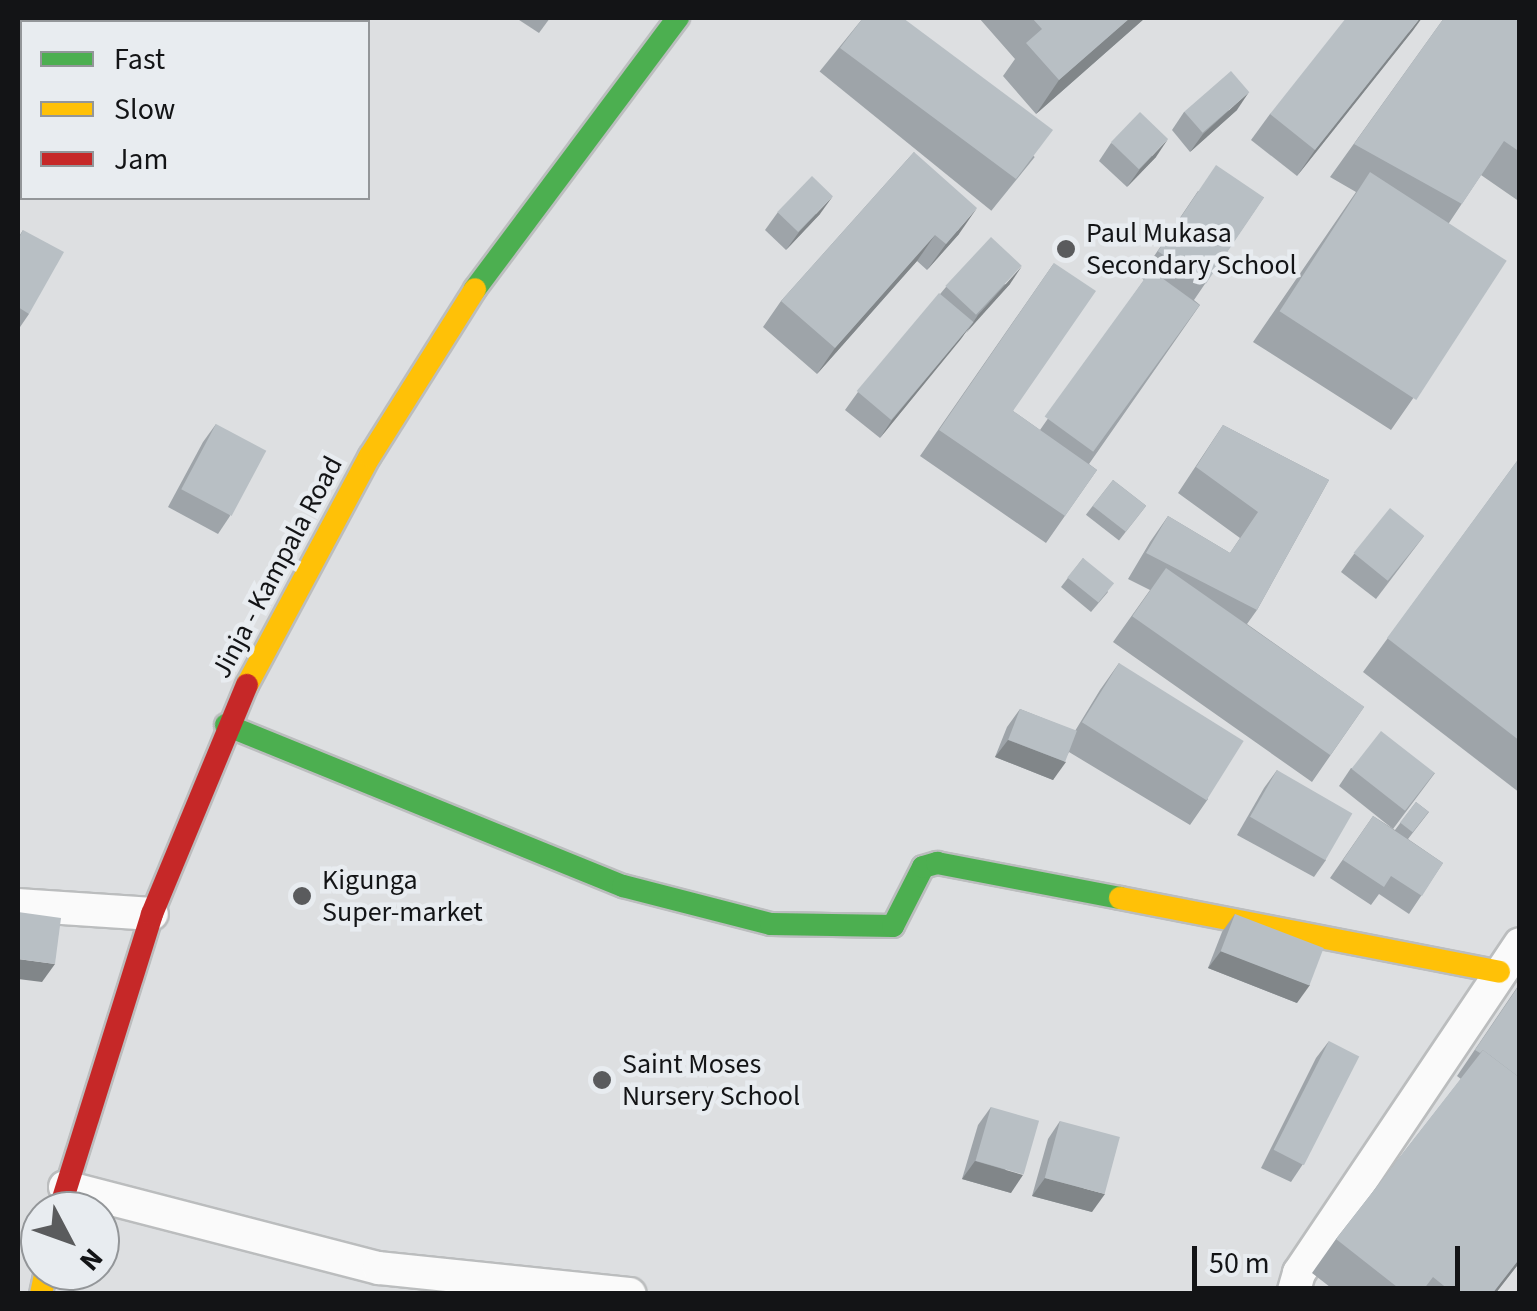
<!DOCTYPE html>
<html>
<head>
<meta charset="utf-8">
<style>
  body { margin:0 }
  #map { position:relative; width:1537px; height:1311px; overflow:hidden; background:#dddfe1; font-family:"Source Sans 3",sans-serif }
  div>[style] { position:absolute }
  .roads { filter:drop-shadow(2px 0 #bbbdbe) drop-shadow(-2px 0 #bbbdbe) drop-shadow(0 2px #bbbdbe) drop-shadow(0 -2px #bbbdbe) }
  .street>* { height:32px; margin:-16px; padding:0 16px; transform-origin:16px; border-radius:16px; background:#fafafa }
  .fast>* { height:22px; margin:-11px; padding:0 11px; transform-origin:11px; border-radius:11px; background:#4caf50 }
  .slow>* { height:22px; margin:-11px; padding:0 11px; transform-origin:11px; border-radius:11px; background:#ffc107 }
  .jam>* { height:22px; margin:-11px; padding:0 11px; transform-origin:11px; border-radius:11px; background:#c62828 }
  .wall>* { inset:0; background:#9ea4a9; transform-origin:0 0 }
  .shaded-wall>* { inset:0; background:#818689 }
  .building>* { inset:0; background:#b8bfc4; transform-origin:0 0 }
  .dots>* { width:28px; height:28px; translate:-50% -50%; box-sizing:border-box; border:5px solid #e8ecf0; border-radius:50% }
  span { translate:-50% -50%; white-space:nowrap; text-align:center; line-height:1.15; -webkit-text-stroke:9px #e8ecf0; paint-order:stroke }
  .poi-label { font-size:28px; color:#131416 }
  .left { translate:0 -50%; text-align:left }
  .street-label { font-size:28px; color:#131416 }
  .frame { position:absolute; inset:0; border:20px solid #131416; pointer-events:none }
  .legend { position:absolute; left:20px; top:20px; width:350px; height:180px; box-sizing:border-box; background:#e8ecf0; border:2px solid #939699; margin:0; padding:12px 18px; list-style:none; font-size:30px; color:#131416 }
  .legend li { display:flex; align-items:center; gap:20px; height:50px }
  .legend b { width:50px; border:2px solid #939699 }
  .north { position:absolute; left:20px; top:1191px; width:100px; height:100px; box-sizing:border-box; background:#e8ecf0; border:2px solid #939699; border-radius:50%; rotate:131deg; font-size:28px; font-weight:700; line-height:40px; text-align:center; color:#131416 }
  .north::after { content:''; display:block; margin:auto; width:35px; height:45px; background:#5a5b5d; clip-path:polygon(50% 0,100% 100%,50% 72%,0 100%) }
  .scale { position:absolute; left:1192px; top:1246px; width:268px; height:45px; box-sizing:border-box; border:5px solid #131416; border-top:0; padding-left:12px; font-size:30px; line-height:35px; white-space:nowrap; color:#131416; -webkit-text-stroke:8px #e8ecf0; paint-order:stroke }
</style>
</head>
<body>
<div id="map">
  <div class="roads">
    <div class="street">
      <div style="left:18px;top:905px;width:134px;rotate:3.8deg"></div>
      <div style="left:65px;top:1187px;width:324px;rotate:14.5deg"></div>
      <div style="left:379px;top:1268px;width:252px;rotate:5.9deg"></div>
      <div style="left:1293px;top:1294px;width:22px;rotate:-74deg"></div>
      <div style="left:1299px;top:1273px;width:396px;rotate:-56.1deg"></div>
    </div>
    <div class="fast">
      <div style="left:475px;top:289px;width:339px;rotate:-53.2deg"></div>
      <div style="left:226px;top:725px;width:428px;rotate:22.1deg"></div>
      <div style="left:623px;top:886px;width:153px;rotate:14.4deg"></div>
      <div style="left:771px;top:924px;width:122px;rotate:0.9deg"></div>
      <div style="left:893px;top:926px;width:66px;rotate:-63deg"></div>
      <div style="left:923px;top:867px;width:15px;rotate:-16deg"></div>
      <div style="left:937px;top:863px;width:186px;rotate:10.8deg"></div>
    </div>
    <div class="slow">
      <div style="left:247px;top:685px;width:260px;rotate:-61.8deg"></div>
      <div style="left:370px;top:456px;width:197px;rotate:-57.8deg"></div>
      <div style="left:1120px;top:898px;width:386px;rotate:11deg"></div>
      <div style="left:41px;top:1294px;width:24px;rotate:-78deg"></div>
    </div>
    <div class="jam">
      <div style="left:59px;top:1211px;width:311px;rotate:-72.6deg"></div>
      <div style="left:152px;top:914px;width:248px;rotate:-67.5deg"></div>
    </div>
  </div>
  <div class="wall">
    <div style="clip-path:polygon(516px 18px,550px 18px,539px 33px)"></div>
    <div style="left:863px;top:18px;width:221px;height:69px;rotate:39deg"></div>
    <div style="clip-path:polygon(979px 18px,1145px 18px,1036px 114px,1003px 76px,1015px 59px)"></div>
    <div style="clip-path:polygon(1444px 18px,1520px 18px,1520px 202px,1481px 175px,1449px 223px,1414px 397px,1391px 430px,1253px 342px,1356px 192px,1330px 177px)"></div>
    <div style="clip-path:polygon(1414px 29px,1297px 176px,1251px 140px,1270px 114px)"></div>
    <div style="clip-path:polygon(1237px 110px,1190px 152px,1172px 130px,1184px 112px)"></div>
    <div style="clip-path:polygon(1111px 143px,1156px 157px,1127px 187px,1099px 161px)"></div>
    <div style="clip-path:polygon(914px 152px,959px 234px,927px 270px,917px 261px,817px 374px,763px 327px,781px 301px)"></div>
    <div style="clip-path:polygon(1198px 191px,1264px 197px,1194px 300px,1200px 305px,1089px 464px,1097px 470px,1046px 543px,920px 456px,1054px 263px,1013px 411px,1040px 430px,1144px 280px,1140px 277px)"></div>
    <div style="clip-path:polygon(778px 212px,820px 214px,786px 250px,765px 230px)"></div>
    <div style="clip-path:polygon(23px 230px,29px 314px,18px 330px,18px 238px)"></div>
    <div style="clip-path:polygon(1010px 284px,965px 333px,880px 438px,845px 410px,858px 392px,946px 287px)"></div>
    <div style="clip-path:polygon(216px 424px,230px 516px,218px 534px,168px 507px,203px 442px)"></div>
    <div style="clip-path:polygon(1223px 425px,1329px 480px,1257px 610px,1247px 624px,1364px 707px,1312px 782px,1113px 642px,1150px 590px,1128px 579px,1150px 542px,1168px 516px,1230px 553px,1240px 538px,1178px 493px)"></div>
    <div style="clip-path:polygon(1520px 457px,1520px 793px,1363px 672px)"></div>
    <div style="left:1113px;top:480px;width:42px;height:44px;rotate:38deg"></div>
    <div style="clip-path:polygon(1424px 536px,1376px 599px,1341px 572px,1354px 554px)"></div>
    <div style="clip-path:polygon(1083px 558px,1108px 592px,1091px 612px,1061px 587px)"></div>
    <div style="clip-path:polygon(1119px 663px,1208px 799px,1190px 825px,1069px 752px,1053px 780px,995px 757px,1007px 727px,1020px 709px,1075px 731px,1100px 690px)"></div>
    <div style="clip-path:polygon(1351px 768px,1435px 773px,1393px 829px,1339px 786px)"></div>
    <div style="clip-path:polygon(1277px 770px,1326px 860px,1314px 877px,1237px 835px,1264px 788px)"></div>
    <div style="clip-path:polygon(1416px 802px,1429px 812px,1408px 839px,1443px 863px,1409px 914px,1379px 894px,1371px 905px,1330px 878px,1373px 816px,1395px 830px)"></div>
    <div style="clip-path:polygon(1235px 914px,1297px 1003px,1208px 968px,1222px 932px)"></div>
    <div style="clip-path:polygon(1520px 983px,1520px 1262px,1495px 1294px,1339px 1294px,1312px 1273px,1336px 1239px,1461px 1079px,1457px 1076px)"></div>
    <div style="clip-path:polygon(1329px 1041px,1303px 1164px,1291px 1182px,1261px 1168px,1316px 1058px)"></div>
    <div style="clip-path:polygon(991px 1107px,1011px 1193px,962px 1179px,978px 1125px)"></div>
    <div style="clip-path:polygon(1060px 1121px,1092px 1212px,1032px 1196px,1048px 1139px)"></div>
  </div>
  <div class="shaded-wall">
    <div style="clip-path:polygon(1130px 18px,1145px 18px,1036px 114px,1059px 80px)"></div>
    <div style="clip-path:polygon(1420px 18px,1422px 18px,1414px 29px,1297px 176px,1315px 150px)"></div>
    <div style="clip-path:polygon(1249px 92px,1237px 110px,1190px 152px,1203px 134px)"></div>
    <div style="clip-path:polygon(1168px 139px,1156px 157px,1127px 187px,1140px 169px)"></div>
    <div style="clip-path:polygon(833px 196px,820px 214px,786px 250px,799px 232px)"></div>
    <div style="clip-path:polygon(977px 208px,959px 234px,927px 270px,946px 244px)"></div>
    <div style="clip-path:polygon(935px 235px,917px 261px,817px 374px,835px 348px)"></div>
    <div style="clip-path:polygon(1022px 266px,1010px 284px,966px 333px,978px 315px)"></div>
    <div style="clip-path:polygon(973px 322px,961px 339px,880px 438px,892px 420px)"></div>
    <div style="clip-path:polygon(1008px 740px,1066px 762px,1053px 780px,995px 757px)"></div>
    <div style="clip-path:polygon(1221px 951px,1310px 985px,1297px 1003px,1208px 968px)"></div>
    <div style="clip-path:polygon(18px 959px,55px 964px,42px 982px,18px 979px)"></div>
    <div style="clip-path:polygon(975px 1161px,1023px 1175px,1011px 1193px,962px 1179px)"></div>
    <div style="clip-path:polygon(1045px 1178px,1105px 1194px,1092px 1212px,1032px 1196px)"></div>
    <div style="clip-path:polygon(1520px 1258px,1520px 1262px,1495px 1294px,1492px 1294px)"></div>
  </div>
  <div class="building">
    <div style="clip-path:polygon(863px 18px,903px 18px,1053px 130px,1016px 179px,840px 48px)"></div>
    <div style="clip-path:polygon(1032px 18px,1130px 18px,1059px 80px,1026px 43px,1042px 29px)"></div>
    <div style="clip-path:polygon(1346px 18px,1420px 18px,1315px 150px,1270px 114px)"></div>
    <div style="clip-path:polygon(1444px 18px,1520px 18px,1520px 152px,1504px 141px,1462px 204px,1354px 144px)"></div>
    <div style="left:1231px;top:71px;width:28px;height:62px;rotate:49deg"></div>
    <div style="left:1140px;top:112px;width:39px;height:42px;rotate:44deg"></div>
    <div style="clip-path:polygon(914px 152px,977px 208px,946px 244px,935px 235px,835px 348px,781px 301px)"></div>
    <div style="left:1216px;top:165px;width:58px;height:104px;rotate:34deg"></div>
    <div style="left:1370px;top:172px;width:163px;height:166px;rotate:33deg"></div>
    <div style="left:812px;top:176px;width:29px;height:50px;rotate:44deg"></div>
    <div style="clip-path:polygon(23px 230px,64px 252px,29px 314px,18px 307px,18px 240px)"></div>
    <div style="left:991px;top:237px;width:42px;height:67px;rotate:43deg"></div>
    <div style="clip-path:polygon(1054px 263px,1096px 291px,1013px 411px,1097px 470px,1065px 516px,939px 430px)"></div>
    <div style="left:1151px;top:270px;width:60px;height:181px;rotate:36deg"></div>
    <div style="left:939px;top:293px;width:45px;height:128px;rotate:40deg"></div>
    <div style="left:216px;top:424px;width:57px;height:74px;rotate:28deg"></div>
    <div style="clip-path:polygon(1223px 425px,1329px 480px,1257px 610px,1146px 553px,1168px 516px,1230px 553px,1258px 512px,1196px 467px)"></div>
    <div style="clip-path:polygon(1520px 457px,1520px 741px,1387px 638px)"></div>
    <div style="left:1113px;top:480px;width:42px;height:33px;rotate:38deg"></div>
    <div style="left:1390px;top:508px;width:44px;height:58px;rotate:39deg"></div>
    <div style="left:1083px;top:558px;width:40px;height:25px;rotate:39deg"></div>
    <div style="left:1166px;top:568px;width:242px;height:59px;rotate:35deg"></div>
    <div style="left:1119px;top:663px;width:147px;height:70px;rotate:32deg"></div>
    <div style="left:1020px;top:709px;width:61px;height:33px;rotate:21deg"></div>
    <div style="left:1381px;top:731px;width:68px;height:48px;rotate:38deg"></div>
    <div style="left:1277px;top:770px;width:87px;height:54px;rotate:30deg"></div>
    <div style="left:1416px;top:802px;width:16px;height:26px;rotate:38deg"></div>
    <div style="clip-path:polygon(1373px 816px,1443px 863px,1422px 896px,1391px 876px,1384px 887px,1343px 860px)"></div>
    <div style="clip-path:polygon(18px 912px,61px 918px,55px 964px,18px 959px)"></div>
    <div style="left:1235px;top:914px;width:95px;height:40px;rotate:21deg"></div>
    <div style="clip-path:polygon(1520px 984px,1520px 1078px,1483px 1050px,1480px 1053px,1475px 1050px)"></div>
    <div style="left:1329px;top:1041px;width:34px;height:122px;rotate:27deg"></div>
    <div style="clip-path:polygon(1483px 1050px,1520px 1078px,1520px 1258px,1492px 1294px,1454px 1294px,1433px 1277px,1420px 1294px,1406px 1294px,1336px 1239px)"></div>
    <div style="left:991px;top:1107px;width:50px;height:56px;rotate:16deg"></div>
    <div style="left:1060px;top:1121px;width:62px;height:59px;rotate:15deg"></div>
  </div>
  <div class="dots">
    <div style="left:1066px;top:249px;background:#5a5b5d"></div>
    <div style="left:302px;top:896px;background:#5a5b5d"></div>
    <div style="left:602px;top:1080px;background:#5a5b5d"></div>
  </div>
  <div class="poi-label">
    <span class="left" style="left:1086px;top:249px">Paul Mukasa<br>Secondary School</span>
    <span class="left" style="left:322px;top:896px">Kigunga<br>Super-market</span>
    <span class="left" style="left:622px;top:1080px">Saint Moses<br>Nursery School</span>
  </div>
  <div class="street-label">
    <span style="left:277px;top:567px;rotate:-62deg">Jinja - Kampala Road</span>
  </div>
  <div class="frame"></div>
  <ul class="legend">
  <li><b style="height:12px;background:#4caf50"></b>Fast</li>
  <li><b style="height:12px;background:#ffc107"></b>Slow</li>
  <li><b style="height:12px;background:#c62828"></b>Jam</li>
  </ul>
  <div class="north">N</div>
  <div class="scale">50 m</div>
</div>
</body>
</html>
